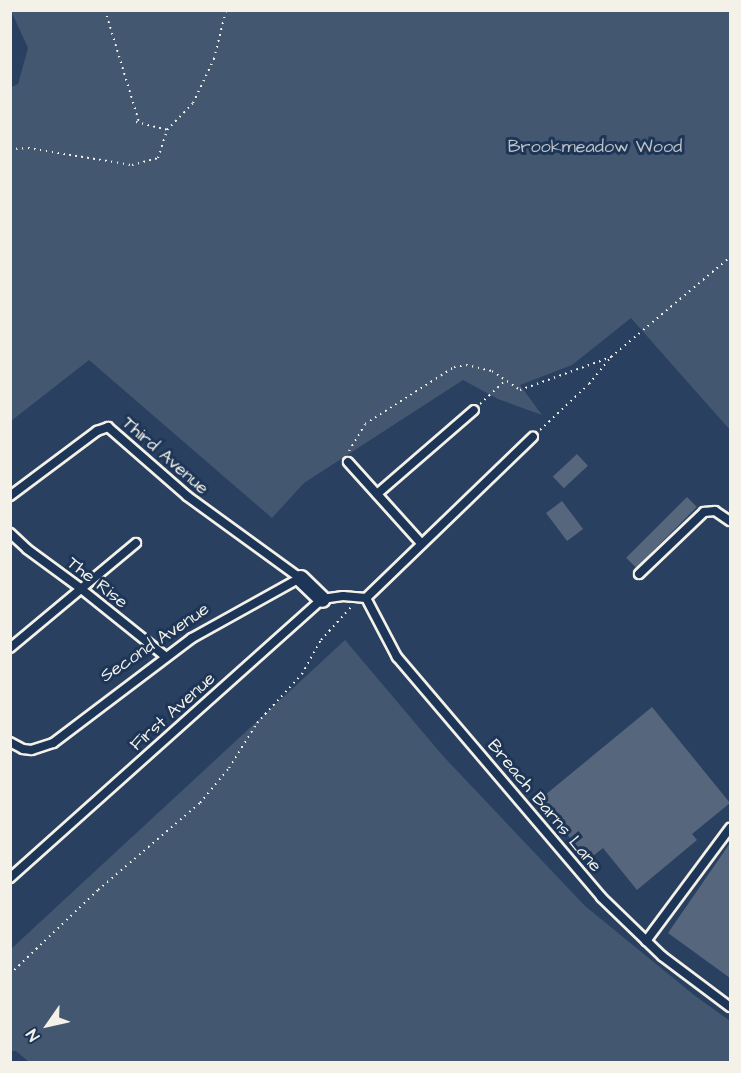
<!DOCTYPE html>
<html>
<head>
<meta charset="utf-8">
<style>
  body { margin:0 }
  #map { position:relative; width:741px; height:1073px; overflow:hidden; background:#2a4060; font-family:"Architects Daughter",sans-serif }
  div>[style] { position:absolute }
  .green>* { inset:0; background:#445771 }
  .building>* { inset:0; background:#56677d; transform-origin:0 0 }
  .path>* { height:2px; margin-top:-1px; transform-origin:0; background:repeating-linear-gradient(90deg,#f4f1e8 0 1.5px,transparent 0 6px) }
  .roads { filter:drop-shadow(2px 0 #f4f1e8) drop-shadow(-2px 0 #f4f1e8) drop-shadow(0 2px #f4f1e8) drop-shadow(0 -2px #f4f1e8) }
  .service>* { height:8px; margin:-4px; padding:0 4px; transform-origin:4px; border-radius:4px; background:#1d3557 }
  .minor>* { height:15px; margin:-7.5px; padding:0 7.5px; transform-origin:7.5px; border-radius:7.5px; background:#1d3557 }
  span { translate:-50% -50%; white-space:nowrap; text-align:center; line-height:1.15; -webkit-text-stroke:6px #1d3557; paint-order:stroke }
  .park-label { font-size:18px; color:#bfc3c4 }
  .street-label { font-size:18px; color:#f4f1e8 }
  .frame { position:absolute; inset:0; border:12px solid #f4f1e8; pointer-events:none }
  .north { position:absolute; left:18px; top:995px; width:60px; height:60px; -webkit-text-stroke:4px #1d3557; paint-order:stroke; rotate:236deg; font-size:16px; font-weight:700; line-height:24px; text-align:center; color:#f4f1e8 }
  .north::after { content:''; display:block; margin:auto; width:21px; height:27px; background:#f4f1e8; clip-path:polygon(50% 0,100% 100%,50% 72%,0 100%) }
</style>
</head>
<body>
<div id="map">
  <div class="green">
    <div style="clip-path:polygon(11px 11px,730px 11px,730px 430px,631px 318px,572px 365px,520px 385px,542px 415px,498px 399px,463px 380px,304px 483px,272px 518px,89px 360px,11px 421px,10px 88px,18px 84px,28px 48px)"></div>
    <div style="clip-path:polygon(345px 640px,443px 756px,585px 906px,694px 995px,730px 1021px,730px 1062px,29px 1062px,16px 1051px,11px 1051px,11px 949px)"></div>
  </div>
  <div class="building">
    <div style="left:577px;top:454px;width:16px;height:33px;rotate:47deg"></div>
    <div style="left:687px;top:497px;width:14px;height:86px;rotate:45deg"></div>
    <div style="left:562px;top:501px;width:35px;height:20px;rotate:53deg"></div>
    <div style="clip-path:polygon(652px 707px,730px 803px,692px 834px,697px 840px,637px 890px,603px 848px,588px 860px,539px 800px)"></div>
    <div style="clip-path:polygon(730px 843px,730px 978px,668px 933px)"></div>
  </div>
  <div class="path">
    <div style="left:105px;top:10px;width:117px;rotate:73.1deg"></div>
    <div style="left:136px;top:122px;width:32px;rotate:14deg"></div>
    <div style="left:10px;top:149px;width:18px;rotate:-3deg"></div>
    <div style="left:28px;top:148px;width:105px;rotate:9.3deg"></div>
    <div style="left:132px;top:165px;width:27px;rotate:-15deg"></div>
    <div style="left:158px;top:158px;width:29px;rotate:-72deg"></div>
    <div style="left:167px;top:130px;width:37px;rotate:-46deg"></div>
    <div style="left:193px;top:103px;width:49px;rotate:-64.5deg"></div>
    <div style="left:214px;top:59px;width:50px;rotate:-76.2deg"></div>
    <div style="left:480px;top:404px;width:35px;rotate:-43deg"></div>
    <div style="left:540px;top:430px;width:67px;rotate:-43.2deg"></div>
    <div style="left:589px;top:384px;width:35px;rotate:-51deg"></div>
    <div style="left:611px;top:357px;width:155px;rotate:-40deg"></div>
    <div style="left:349px;top:451px;width:31px;rotate:-59deg"></div>
    <div style="left:365px;top:424px;width:106px;rotate:-32.6deg"></div>
    <div style="left:454px;top:367px;width:12px;rotate:-9deg"></div>
    <div style="left:466px;top:365px;width:27px;rotate:13deg"></div>
    <div style="left:492px;top:371px;width:34px;rotate:34deg"></div>
    <div style="left:520px;top:390px;width:97px;rotate:-19.9deg"></div>
    <div style="left:10px;top:974px;width:122px;rotate:-43.7deg"></div>
    <div style="left:98px;top:890px;width:134px;rotate:-40.5deg"></div>
    <div style="left:200px;top:803px;width:45px;rotate:-50.4deg"></div>
    <div style="left:229px;top:768px;width:53px;rotate:-58.1deg"></div>
    <div style="left:257px;top:723px;width:67px;rotate:-47.4deg"></div>
    <div style="left:302px;top:674px;width:39px;rotate:-61deg"></div>
    <div style="left:321px;top:640px;width:45px;rotate:-47.7deg"></div>
  </div>
  <div class="roads">
    <div class="service">
      <div style="left:348px;top:462px;width:109px;rotate:48deg"></div>
      <div style="left:377px;top:494px;width:128px;rotate:-40.9deg"></div>
      <div style="left:10px;top:496px;width:109px;rotate:-36.8deg"></div>
      <div style="left:97px;top:431px;width:12px;rotate:-20deg"></div>
      <div style="left:108px;top:427px;width:105px;rotate:41.1deg"></div>
      <div style="left:187px;top:496px;width:140px;rotate:36deg"></div>
      <div style="left:300px;top:578px;width:124px;rotate:150.9deg"></div>
      <div style="left:192px;top:638px;width:174px;rotate:142.9deg"></div>
      <div style="left:53px;top:743px;width:23px;rotate:162deg"></div>
      <div style="left:31px;top:750px;width:8px;rotate:-173deg"></div>
      <div style="left:23px;top:749px;width:15px;rotate:-152deg"></div>
      <div style="left:10px;top:533px;width:23px;rotate:43deg"></div>
      <div style="left:27px;top:549px;width:66px;rotate:36.3deg"></div>
      <div style="left:80px;top:588px;width:109px;rotate:38.7deg"></div>
      <div style="left:639px;top:574px;width:90px;rotate:-43.6deg"></div>
      <div style="left:704px;top:512px;width:11px;rotate:-5deg"></div>
      <div style="left:715px;top:511px;width:18px;rotate:34deg"></div>
      <div style="left:366px;top:598px;width:67px;rotate:62.3deg"></div>
      <div style="left:397px;top:657px;width:315px;rotate:49.6deg"></div>
      <div style="left:601px;top:897px;width:85px;rotate:44deg"></div>
      <div style="left:662px;top:956px;width:85px;rotate:36.9deg"></div>
      <div style="left:366px;top:598px;width:232px;rotate:-44deg"></div>
      <div style="left:10px;top:648px;width:164px;rotate:-39.8deg"></div>
      <div style="left:10px;top:878px;width:419px;rotate:-41.8deg"></div>
      <div style="left:322px;top:599px;width:21px;rotate:-8deg"></div>
      <div style="left:343px;top:596px;width:23px;rotate:5deg"></div>
      <div style="left:646px;top:941px;width:141px;rotate:-53.4deg"></div>
    </div>
    <div class="minor">
      <div style="left:300px;top:578px;width:30px;rotate:44deg"></div>
    </div>
  </div>
  <div class="park-label">
    <span style="left:595px;top:147px">Brookmeadow Wood</span>
  </div>
  <div class="street-label">
    <span style="left:165px;top:456px;rotate:41deg">Third Avenue</span>
    <span style="left:97px;top:583px;rotate:38deg">The Rise</span>
    <span style="left:155px;top:643px;rotate:-34deg">Second Avenue</span>
    <span style="left:173px;top:712px;rotate:-42deg">First Avenue</span>
    <span style="left:544px;top:806px;rotate:50deg">Breach Barns Lane</span>
  </div>
  <div class="frame"></div>
  <div class="north">N</div>
</div>
</body>
</html>
